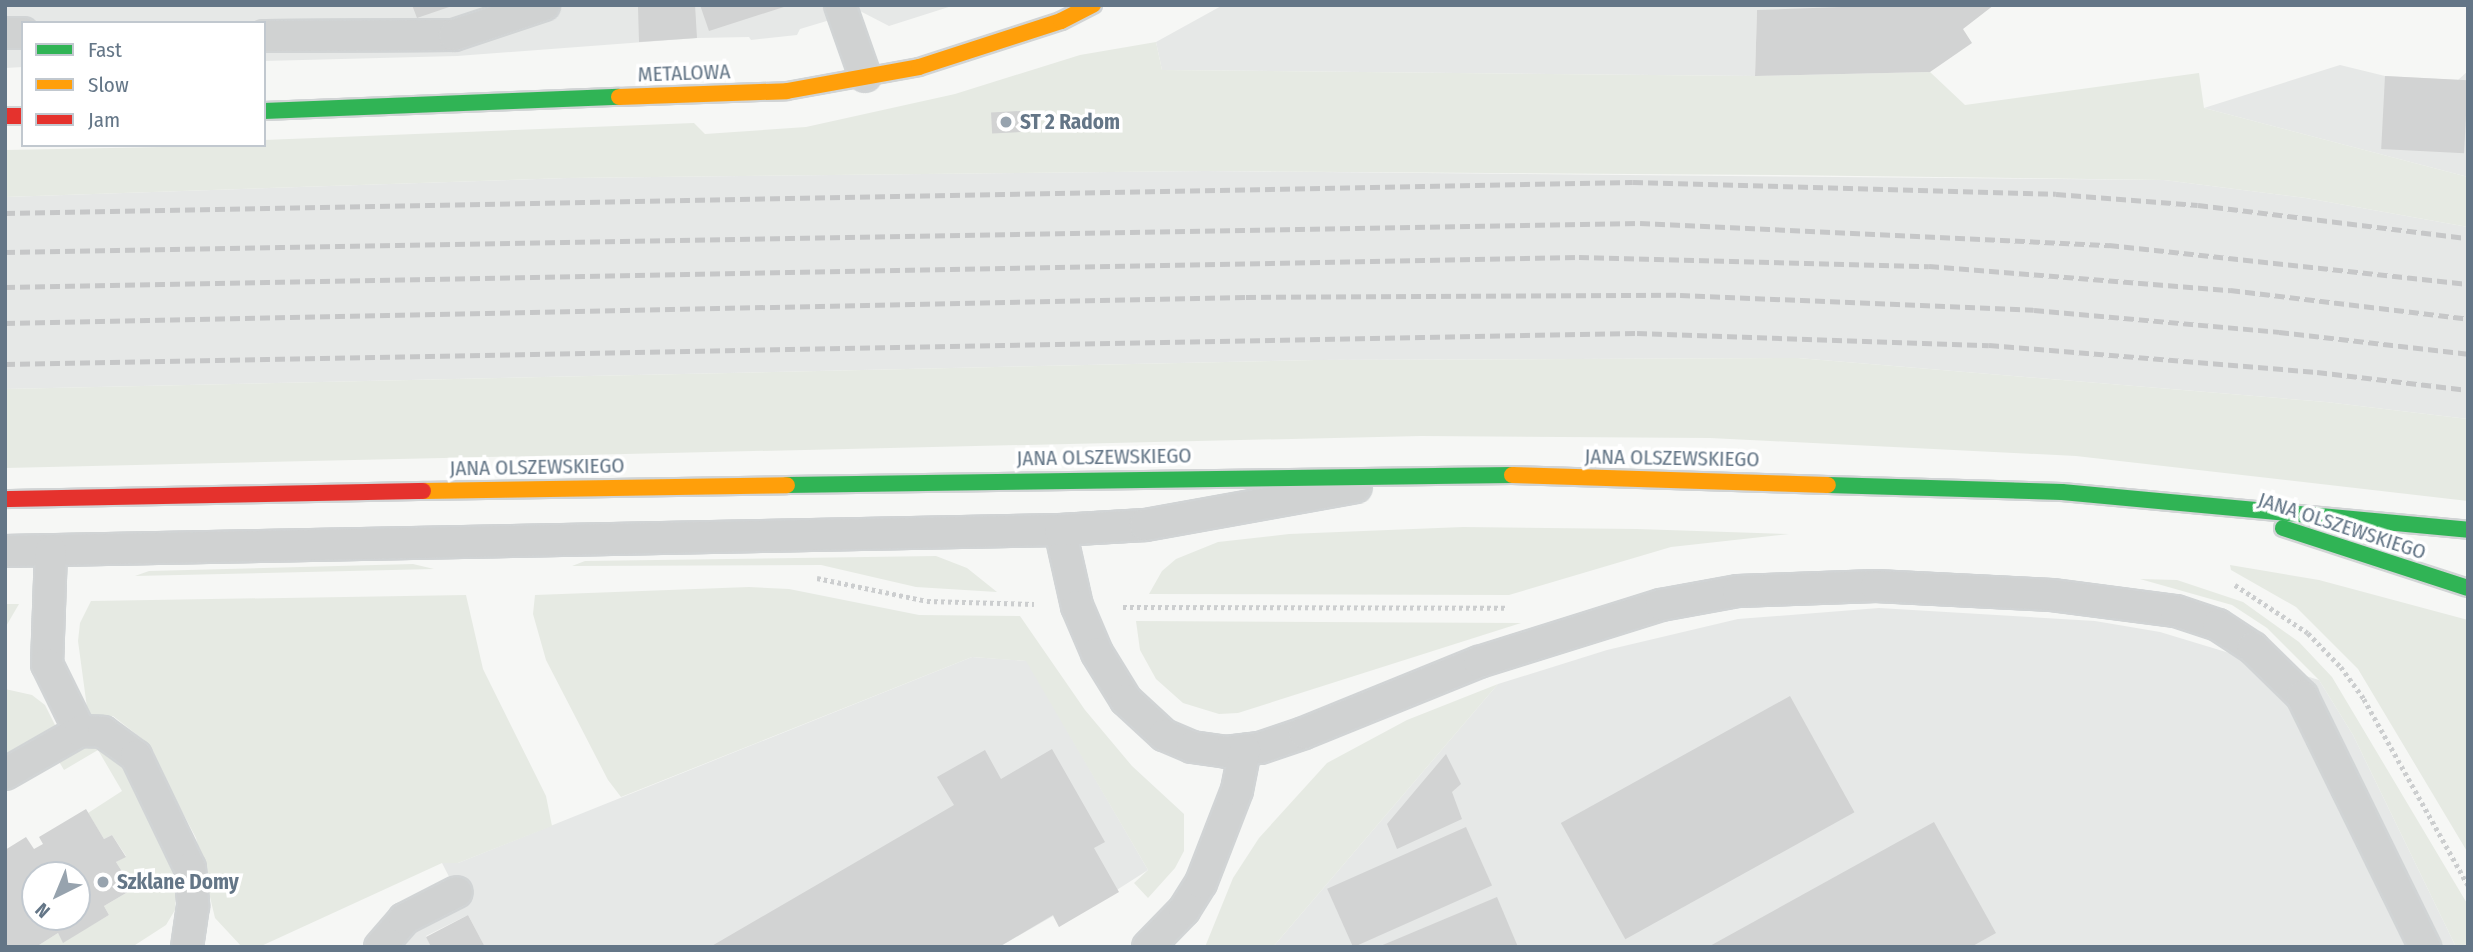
<!DOCTYPE html>
<html>
<head>
<meta charset="utf-8">
<style>
  body { margin:0 }
  #map { position:relative; width:2473px; height:952px; overflow:hidden; background:#f6f7f5; font-family:"Fira Sans Condensed",sans-serif }
  div>[style] { position:absolute }
  .built>* { inset:0; background:#e6e8e7 }
  .green>* { inset:0; background:#e6eae3 }
  .building>* { inset:0; background:#d2d3d3; transform-origin:0 0 }
  .path>* { height:4.5px; margin-top:-2.25px; transform-origin:0; background:repeating-linear-gradient(90deg,#cccecf 0 3.5px,transparent 0 7px) }
  .roads { filter:drop-shadow(2px 0 #d1d4d5) drop-shadow(-2px 0 #d1d4d5) drop-shadow(0 2px #d1d4d5) drop-shadow(0 -2px #d1d4d5) }
  .lane>* { height:30px; margin:-15px; padding:0 15px; transform-origin:15px; border-radius:15px; background:#d0d2d2 }
  .fast>* { height:16px; margin:-8px; padding:0 8px; transform-origin:8px; border-radius:8px; background:#30b455 }
  .slow>* { height:16px; margin:-8px; padding:0 8px; transform-origin:8px; border-radius:8px; background:#ff9f0a }
  .jam>* { height:16px; margin:-8px; padding:0 8px; transform-origin:8px; border-radius:8px; background:#e5322d }
  .rail>* { height:5px; margin-top:-2.5px; transform-origin:0; background:repeating-linear-gradient(90deg,#c6c7c8 0 10px,transparent 0 15px) }
  .dots>* { width:19px; height:19px; translate:-50% -50%; box-sizing:border-box; border:4px solid #fff; border-radius:50% }
  span { translate:-50% -50%; white-space:nowrap; text-align:center; line-height:1.15; -webkit-text-stroke:7px #fff; paint-order:stroke }
  .street-label { font-size:21px; color:#647687 }
  .poi-label { font-size:21px; color:#647687; font-weight:700 }
  .left { translate:0 -50%; text-align:left }
  .frame { position:absolute; inset:0; border:7px solid #647687; pointer-events:none }
  .legend { position:absolute; left:21px; top:21px; width:245px; height:126px; box-sizing:border-box; background:#fff; border:2px solid #c1c8cf; margin:0; padding:9px 12px; list-style:none; font-size:21px; color:#647687 }
  .legend li { display:flex; align-items:center; gap:14px; height:35px }
  .legend b { width:35px; border:2px solid #c1c8cf }
  .north { position:absolute; left:21px; top:861px; width:70px; height:70px; box-sizing:border-box; background:#fff; border:2px solid #c1c8cf; border-radius:50%; rotate:223deg; font-size:19px; font-weight:700; line-height:28px; text-align:center; color:#647687 }
  .north::after { content:''; display:block; margin:auto; width:24px; height:32px; background:#97a3ae; clip-path:polygon(50% 0,100% 100%,50% 72%,0 100%) }
</style>
</head>
<body>
<div id="map">
  <div class="built">
    <div style="clip-path:polygon(5px 5px,955px 5px,889px 26px,860px 11px,800px 29px,797px 35px,751px 40px,749px 37px,697px 38px,457px 56px,264px 61px,264px 23px,23px 23px,23px 67px,5px 68px)"></div>
    <div style="clip-path:polygon(1223px 5px,1891px 5px,1893px 9px,1757px 10px,1755px 76px,1162px 70px,1156px 42px)"></div>
    <div style="clip-path:polygon(2340px 65px,2385px 76px,2458px 80px,2468px 71px,2468px 177px,2204px 108px)"></div>
    <div style="clip-path:polygon(1205px 171px,2164px 180px,2306px 198px,2468px 227px,2468px 419px,2326px 402px,1798px 358px,1315px 360px,5px 389px,5px 197px,567px 178px)"></div>
    <div style="clip-path:polygon(1879px 608px,2095px 621px,2160px 632px,2319px 680px,2353px 735px,2456px 947px,1273px 947px,1498px 684px,1607px 650px,1738px 619px)"></div>
    <div style="clip-path:polygon(972px 657px,1027px 661px,1148px 870px,1059px 927px,1053px 916px,999px 947px,485px 947px,468px 915px,426px 936px,431px 947px,401px 947px,414px 932px,462px 902px,442px 863px,458px 863px)"></div>
  </div>
  <div class="green">
    <div style="clip-path:polygon(1156px 42px,1162px 70px,1755px 76px,1930px 72px,1965px 105px,2199px 73px,2204px 108px,2468px 177px,2468px 227px,2306px 198px,2164px 180px,1777px 175px,1205px 171px,567px 178px,5px 197px,5px 150px,264px 145px,264px 140px,694px 123px,705px 134px,806px 127px,955px 94px,1080px 55px)"></div>
    <div style="clip-path:polygon(1798px 358px,2326px 402px,2468px 419px,2468px 501px,2076px 456px,1710px 438px,1421px 436px,5px 468px,5px 389px,1315px 360px)"></div>
    <div style="clip-path:polygon(1463px 527px,1637px 529px,1789px 534px,1671px 547px,1509px 595px,1149px 594px,1162px 571px,1176px 559px,1218px 542px,1289px 534px)"></div>
    <div style="clip-path:polygon(936px 556px,967px 568px,997px 592px,916px 587px,821px 565px,572px 566px,585px 561px)"></div>
    <div style="clip-path:polygon(413px 564px,434px 569px,135px 576px,149px 571px)"></div>
    <div style="clip-path:polygon(2230px 565px,2319px 580px,2468px 620px,2468px 853px,2358px 669px,2296px 607px,2231px 570px)"></div>
    <div style="clip-path:polygon(2140px 579px,2177px 580px,2243px 602px,2299px 642px,2332px 677px,2468px 905px,2468px 947px,2456px 947px,2353px 735px,2319px 680px,2267px 628px,2232px 605px)"></div>
    <div style="clip-path:polygon(749px 587px,789px 589px,919px 615px,1020px 616px,1085px 710px,1132px 766px,1184px 814px,1184px 851px,1175px 868px,1148px 898px,1134px 883px,1148px 870px,1026px 661px,972px 657px,621px 797px,608px 780px,546px 660px,533px 614px,535px 595px)"></div>
    <div style="clip-path:polygon(466px 595px,483px 669px,546px 796px,552px 826px,458px 863px,442px 863px,259px 947px,242px 947px,215px 918px,196px 838px,145px 741px,113px 716px,88px 715px,78px 641px,80px 623px,91px 601px)"></div>
    <div style="clip-path:polygon(5px 604px,19px 604px,5px 628px)"></div>
    <div style="clip-path:polygon(1136px 621px,1521px 623px,1238px 713px,1219px 714px,1183px 703px,1156px 679px,1140px 650px)"></div>
    <div style="clip-path:polygon(1498px 684px,1273px 947px,1205px 947px,1233px 878px,1259px 838px,1327px 763px,1407px 720px)"></div>
    <div style="clip-path:polygon(5px 689px,32px 695px,45px 705px,56px 727px,5px 756px)"></div>
    <div style="clip-path:polygon(89px 744px,100px 745px,120px 761px,176px 875px,175px 910px,166px 925px,132px 947px,36px 947px,58px 933px,63px 942px,109px 915px,104px 906px,133px 889px,116px 862px,126px 856px,112px 835px,104px 839px,88px 813px,122px 791px,98px 750px,64px 770px,58px 760px)"></div>
  </div>
  <div class="building">
    <div style="clip-path:polygon(412px 5px,452px 5px,452px 6px,417px 18px)"></div>
    <div style="clip-path:polygon(691px 5px,695px 5px,697px 38px,639px 42px,638px 7px)"></div>
    <div style="clip-path:polygon(700px 5px,787px 5px,787px 6px,709px 31px)"></div>
    <div style="clip-path:polygon(1898px 5px,1994px 5px,1963px 29px,1972px 43px,1930px 72px,1755px 76px,1757px 10px)"></div>
    <div style="left:2385px;top:76px;width:83px;height:73px;rotate:3deg"></div>
    <div style="left:1020px;top:111px;width:21px;height:29px;rotate:87deg"></div>
    <div style="left:1790px;top:696px;width:133px;height:262px;rotate:61deg"></div>
    <div style="clip-path:polygon(1052px 749px,1105px 842px,1094px 848px,1119px 892px,1059px 927px,1053px 915px,999px 947px,710px 947px,954px 805px,937px 777px,985px 750px,1001px 779px)"></div>
    <div style="clip-path:polygon(1446px 754px,1461px 784px,1452px 792px,1462px 819px,1397px 849px,1387px 824px)"></div>
    <div style="clip-path:polygon(evenodd,86px 809px,104px 839px,112px 835px,126px 857px,116px 862px,133px 889px,104px 906px,109px 915px,63px 943px,58px 933px,36px 947px,5px 947px,5px 850px,26px 837px,34px 849px,43px 844px,39px 837px,86px 809px,35px 875px,77px 875px,77px 917px,35px 917px,35px 875px)"></div>
    <div style="clip-path:polygon(1934px 822px,1996px 933px,1971px 947px,1708px 947px)"></div>
    <div style="left:1466px;top:827px;width:64px;height:152px;rotate:66deg"></div>
    <div style="clip-path:polygon(1497px 897px,1518px 947px,1378px 947px)"></div>
    <div style="clip-path:polygon(468px 915px,485px 947px,431px 947px,426px 937px)"></div>
  </div>
  <div class="path">
    <div style="left:817px;top:578px;width:112px;rotate:11.8deg"></div>
    <div style="left:927px;top:601px;width:107px;rotate:1.6deg"></div>
    <div style="left:2235px;top:585px;width:87px;rotate:33.3deg"></div>
    <div style="left:2308px;top:633px;width:47px;rotate:45.9deg"></div>
    <div style="left:2341px;top:667px;width:39px;rotate:54deg"></div>
    <div style="left:2364px;top:699px;width:213px;rotate:60.8deg"></div>
    <div style="left:1123px;top:607px;width:383px;rotate:0.1deg"></div>
  </div>
  <div class="roads">
    <div class="lane">
      <div style="left:840px;top:5px;width:75px;rotate:70.6deg"></div>
      <div style="left:5px;top:33px;width:18px"></div>
      <div style="left:264px;top:36px;width:190px;rotate:-0.3deg"></div>
      <div style="left:454px;top:35px;width:95px;rotate:-18.4deg"></div>
      <div style="left:1060px;top:530px;width:78px;rotate:77.4deg"></div>
      <div style="left:1077px;top:606px;width:51px;rotate:66.9deg"></div>
      <div style="left:1097px;top:653px;width:55px;rotate:58.3deg"></div>
      <div style="left:1126px;top:700px;width:52px;rotate:42.6deg"></div>
      <div style="left:1164px;top:735px;width:30px;rotate:23deg"></div>
      <div style="left:1192px;top:747px;width:34px;rotate:8deg"></div>
      <div style="left:1226px;top:752px;width:34px;rotate:-7deg"></div>
      <div style="left:1260px;top:748px;width:46px;rotate:-18.8deg"></div>
      <div style="left:1304px;top:733px;width:189px;rotate:-22.1deg"></div>
      <div style="left:1479px;top:662px;width:191px;rotate:-17.4deg"></div>
      <div style="left:1661px;top:605px;width:78px;rotate:-10.3deg"></div>
      <div style="left:1738px;top:591px;width:138px;rotate:-2.1deg"></div>
      <div style="left:1876px;top:586px;width:176px;rotate:2.9deg"></div>
      <div style="left:2052px;top:595px;width:125px;rotate:7.4deg"></div>
      <div style="left:2176px;top:611px;width:44px;rotate:18.4deg"></div>
      <div style="left:2218px;top:625px;width:42px;rotate:33.3deg"></div>
      <div style="left:2253px;top:648px;width:69px;rotate:44.4deg"></div>
      <div style="left:2302px;top:696px;width:280px;rotate:63.9deg"></div>
      <div style="left:5px;top:551px;width:1055px;rotate:-1.14deg"></div>
      <div style="left:1060px;top:530px;width:85px;rotate:-3.4deg"></div>
      <div style="left:1145px;top:525px;width:214px;rotate:-10.2deg"></div>
      <div style="left:51px;top:551px;width:113px;rotate:92deg"></div>
      <div style="left:47px;top:664px;width:75px;rotate:63.8deg"></div>
      <div style="left:5px;top:774px;width:86px;rotate:-29.8deg"></div>
      <div style="left:80px;top:731px;width:23px;rotate:2deg"></div>
      <div style="left:103px;top:732px;width:41px;rotate:36deg"></div>
      <div style="left:136px;top:756px;width:124px;rotate:64.3deg"></div>
      <div style="left:190px;top:868px;width:38px;rotate:85deg"></div>
      <div style="left:193px;top:906px;width:41px;rotate:98.3deg"></div>
      <div style="left:380px;top:947px;width:37px;rotate:-49deg"></div>
      <div style="left:404px;top:919px;width:59px;rotate:-27deg"></div>
      <div style="left:1148px;top:947px;width:52px;rotate:-45.8deg"></div>
      <div style="left:1184px;top:910px;width:32px;rotate:-58deg"></div>
      <div style="left:1201px;top:883px;width:100px;rotate:-68.8deg"></div>
      <div style="left:1237px;top:790px;width:41px;rotate:-78.7deg"></div>
    </div>
    <div class="fast">
      <div style="left:264px;top:111px;width:355px;rotate:-2.3deg"></div>
      <div style="left:787px;top:485px;width:725px;rotate:-0.79deg"></div>
      <div style="left:1828px;top:485px;width:234px;rotate:1.7deg"></div>
      <div style="left:2062px;top:492px;width:408px;rotate:5.3deg"></div>
      <div style="left:2283px;top:528px;width:194px;rotate:18deg"></div>
    </div>
    <div class="slow">
      <div style="left:619px;top:97px;width:168px;rotate:-2deg"></div>
      <div style="left:787px;top:91px;width:134px;rotate:-10.3deg"></div>
      <div style="left:919px;top:67px;width:149px;rotate:-17.9deg"></div>
      <div style="left:1061px;top:21px;width:36px;rotate:-27deg"></div>
      <div style="left:1512px;top:475px;width:316px;rotate:1.8deg"></div>
      <div style="left:423px;top:491px;width:364px;rotate:-0.9deg"></div>
    </div>
    <div class="jam">
      <div style="left:5px;top:116px;width:18px"></div>
      <div style="left:5px;top:499px;width:418px;rotate:-1.1deg"></div>
    </div>
  </div>
  <div class="rail">
    <div style="left:5px;top:213px;width:1628px;rotate:-1.09deg"></div>
    <div style="left:1633px;top:182px;width:423px;rotate:1.6deg"></div>
    <div style="left:2056px;top:194px;width:142px;rotate:4.4deg"></div>
    <div style="left:2198px;top:205px;width:272px;rotate:7deg"></div>
    <div style="left:5px;top:252px;width:1635px;rotate:-1.02deg"></div>
    <div style="left:1640px;top:223px;width:470px;rotate:2.7deg"></div>
    <div style="left:2109px;top:245px;width:361px;rotate:6.2deg"></div>
    <div style="left:5px;top:287px;width:1574px;rotate:-1.09deg"></div>
    <div style="left:1579px;top:257px;width:350px;rotate:1.5deg"></div>
    <div style="left:1929px;top:266px;width:302px;rotate:4.6deg"></div>
    <div style="left:2230px;top:290px;width:240px;rotate:6.9deg"></div>
    <div style="left:5px;top:323px;width:1241px;rotate:-1.2deg"></div>
    <div style="left:1246px;top:297px;width:434px;rotate:-0.3deg"></div>
    <div style="left:1680px;top:295px;width:354px;rotate:2.4deg"></div>
    <div style="left:2034px;top:310px;width:246px;rotate:5.1deg"></div>
    <div style="left:2279px;top:332px;width:190px;rotate:6.6deg"></div>
    <div style="left:5px;top:364px;width:1632px;rotate:-1.09deg"></div>
    <div style="left:1637px;top:333px;width:352px;rotate:2deg"></div>
    <div style="left:1989px;top:345px;width:329px;rotate:4.7deg"></div>
    <div style="left:2317px;top:372px;width:152px;rotate:6.8deg"></div>
  </div>
  <div class="dots">
    <div style="left:1006px;top:122px;background:#97a3ae"></div>
    <div style="left:103px;top:882px;background:#97a3ae"></div>
  </div>
  <div class="street-label">
    <span style="left:684px;top:73px;rotate:-2deg">METALOWA</span>
    <span style="left:1104px;top:457px;rotate:-1deg">JANA OLSZEWSKIEGO</span>
    <span style="left:1672px;top:458px;rotate:1deg">JANA OLSZEWSKIEGO</span>
    <span style="left:537px;top:467px;rotate:-1deg">JANA OLSZEWSKIEGO</span>
    <span style="left:2342px;top:526px;rotate:18deg">JANA OLSZEWSKIEGO</span>
  </div>
  <div class="poi-label">
    <span class="left" style="left:1020px;top:122px">ST 2 Radom</span>
    <span class="left" style="left:117px;top:882px">Szklane Domy</span>
  </div>
  <div class="frame"></div>
  <ul class="legend">
  <li><b style="height:9px;background:#30b455"></b>Fast</li>
  <li><b style="height:9px;background:#ff9f0a"></b>Slow</li>
  <li><b style="height:9px;background:#e5322d"></b>Jam</li>
  </ul>
  <div class="north">N</div>
</div>
</body>
</html>
